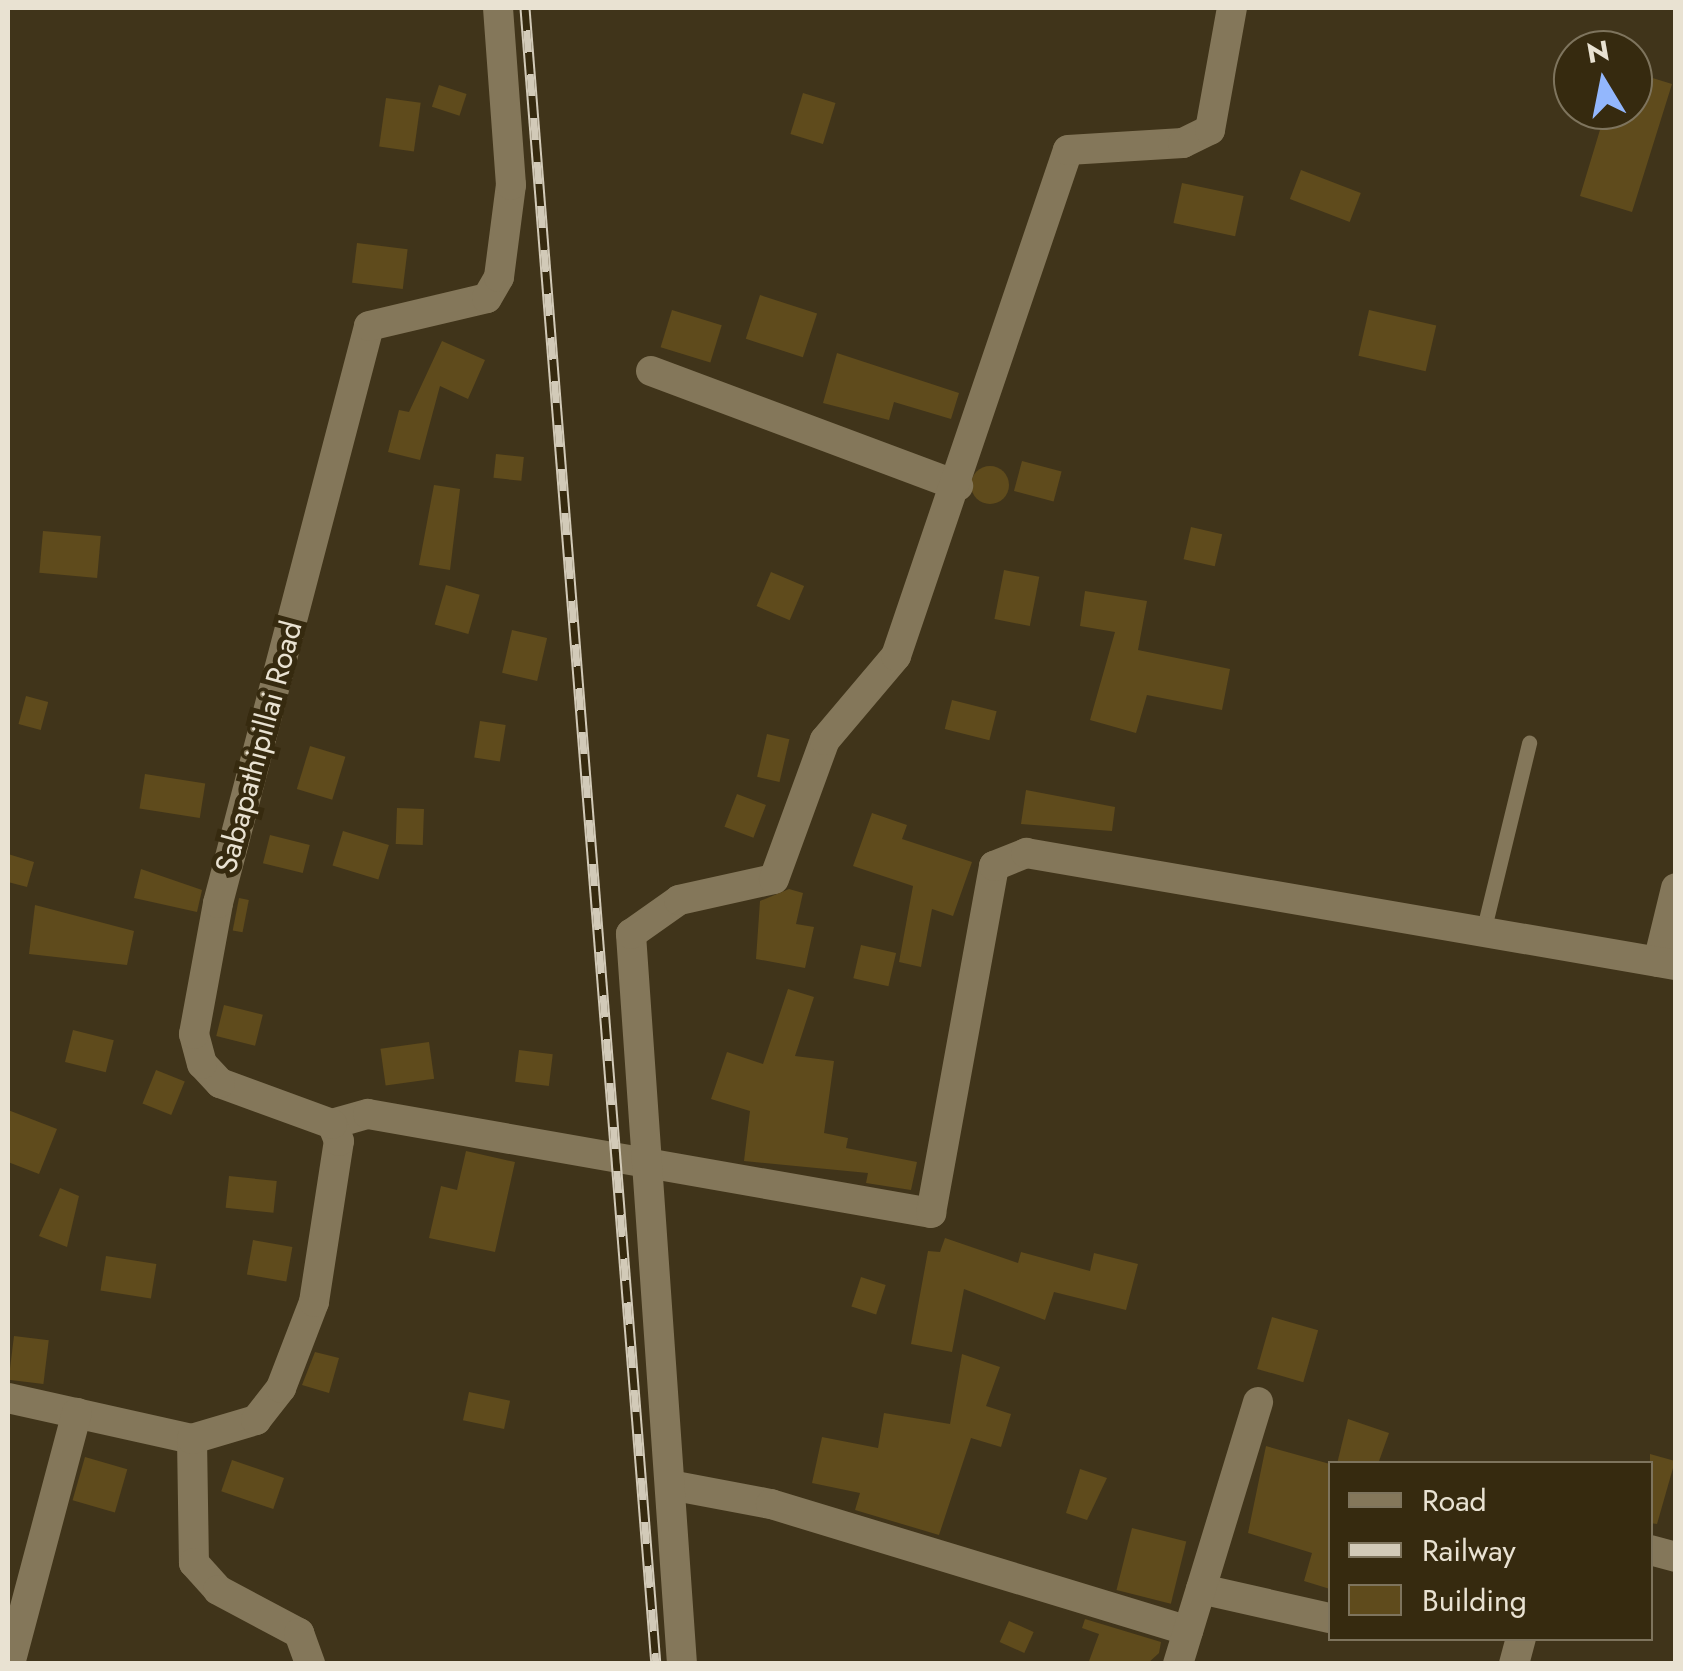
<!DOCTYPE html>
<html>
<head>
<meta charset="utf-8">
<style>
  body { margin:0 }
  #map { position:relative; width:1683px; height:1671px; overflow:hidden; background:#40341a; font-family:Jost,sans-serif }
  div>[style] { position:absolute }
  .building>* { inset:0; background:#5f4b1c; transform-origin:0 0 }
  .round { border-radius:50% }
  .lane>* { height:15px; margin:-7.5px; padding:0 7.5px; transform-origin:7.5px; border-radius:7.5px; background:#84775a }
  .street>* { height:30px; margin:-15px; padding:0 15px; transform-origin:15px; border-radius:15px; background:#84775a }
  .rail>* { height:11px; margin-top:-5.5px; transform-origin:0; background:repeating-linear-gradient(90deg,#362a0f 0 22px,#d2cab8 0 44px); box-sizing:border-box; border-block:2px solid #d2cab8 }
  span { translate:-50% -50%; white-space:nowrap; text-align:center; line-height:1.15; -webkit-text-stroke:10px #362a0f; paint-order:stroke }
  .street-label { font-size:30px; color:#e9e2d2 }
  .frame { position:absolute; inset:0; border:10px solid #e9e2d2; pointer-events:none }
  .legend { position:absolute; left:1328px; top:1461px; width:325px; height:180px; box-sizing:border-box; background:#362a0f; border:2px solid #7e745d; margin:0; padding:12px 18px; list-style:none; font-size:30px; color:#e9e2d2 }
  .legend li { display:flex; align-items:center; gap:20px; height:50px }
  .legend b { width:50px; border:2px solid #7e745d }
  .north { position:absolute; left:1553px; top:30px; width:100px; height:100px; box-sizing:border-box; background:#362a0f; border:2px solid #7e745d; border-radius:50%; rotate:350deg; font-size:28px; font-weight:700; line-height:40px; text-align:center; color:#e9e2d2 }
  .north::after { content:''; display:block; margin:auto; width:35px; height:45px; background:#93b7fd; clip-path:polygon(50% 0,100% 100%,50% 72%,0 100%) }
</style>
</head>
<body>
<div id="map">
  <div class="building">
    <div style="clip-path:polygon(1633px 72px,1672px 84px,1632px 212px,1580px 196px,1606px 110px,1633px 110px)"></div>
    <div style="left:439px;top:85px;width:29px;height:23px;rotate:18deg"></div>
    <div style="left:803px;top:93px;width:34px;height:43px;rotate:17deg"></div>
    <div style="left:386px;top:98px;width:35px;height:49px;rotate:8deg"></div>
    <div style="left:1301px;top:170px;width:64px;height:31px;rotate:21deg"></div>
    <div style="left:1182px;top:183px;width:63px;height:41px;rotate:12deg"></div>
    <div style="left:357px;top:243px;width:51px;height:40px;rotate:7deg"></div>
    <div style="left:760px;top:295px;width:60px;height:46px;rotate:18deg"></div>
    <div style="left:672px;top:310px;width:52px;height:39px;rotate:17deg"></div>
    <div style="left:1369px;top:310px;width:69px;height:47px;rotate:13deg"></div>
    <div style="clip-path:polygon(442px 341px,485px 360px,468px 399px,440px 386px,420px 460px,388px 452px,399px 410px,409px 412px)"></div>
    <div style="clip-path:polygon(837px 353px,959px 393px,951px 419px,894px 402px,889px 420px,823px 403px)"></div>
    <div style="left:496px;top:454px;width:28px;height:24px;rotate:6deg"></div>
    <div style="left:1022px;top:461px;width:41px;height:31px;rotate:15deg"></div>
    <div class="round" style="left:971px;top:466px;width:38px;height:38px"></div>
    <div style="clip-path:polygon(434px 485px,460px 489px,450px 570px,419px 565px)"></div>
    <div style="left:1191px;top:527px;width:32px;height:33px;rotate:13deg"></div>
    <div style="left:43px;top:531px;width:58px;height:42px;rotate:5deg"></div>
    <div style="left:1004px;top:570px;width:36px;height:50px;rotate:11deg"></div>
    <div style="left:771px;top:572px;width:36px;height:37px;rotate:23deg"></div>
    <div style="left:446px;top:585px;width:35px;height:41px;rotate:16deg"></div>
    <div style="clip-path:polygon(1085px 591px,1147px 601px,1138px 650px,1230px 669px,1222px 710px,1147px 695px,1136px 733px,1090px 720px,1115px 632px,1080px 626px)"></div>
    <div style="left:512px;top:630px;width:36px;height:44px;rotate:13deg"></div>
    <div style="left:26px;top:696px;width:23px;height:29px;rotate:15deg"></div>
    <div style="left:952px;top:700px;width:46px;height:30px;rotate:14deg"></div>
    <div style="left:480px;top:721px;width:26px;height:37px;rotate:9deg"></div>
    <div style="left:767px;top:734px;width:23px;height:44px;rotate:13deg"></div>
    <div style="left:310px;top:746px;width:37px;height:45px;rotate:17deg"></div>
    <div style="left:145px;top:774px;width:61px;height:35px;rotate:9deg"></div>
    <div style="clip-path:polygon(1026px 790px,1115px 807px,1112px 831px,1021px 824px)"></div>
    <div style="left:737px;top:794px;width:31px;height:35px;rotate:21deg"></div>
    <div style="left:397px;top:808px;width:27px;height:36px;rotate:2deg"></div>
    <div style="clip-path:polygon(872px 813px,907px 825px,902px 839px,972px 862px,953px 916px,932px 909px,921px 967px,899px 962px,913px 886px,853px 866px)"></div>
    <div style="left:343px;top:831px;width:48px;height:36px;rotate:17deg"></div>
    <div style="left:270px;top:835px;width:41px;height:29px;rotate:14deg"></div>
    <div style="clip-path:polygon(8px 854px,34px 862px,27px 887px,8px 882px)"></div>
    <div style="clip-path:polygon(141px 869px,202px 890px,197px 912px,134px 898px)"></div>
    <div style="clip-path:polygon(789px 889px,803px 893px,796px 924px,814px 927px,805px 968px,756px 959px,760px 901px)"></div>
    <div style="left:239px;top:898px;width:10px;height:33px;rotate:11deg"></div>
    <div style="clip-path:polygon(35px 905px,134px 931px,127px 965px,29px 954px)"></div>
    <div style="left:861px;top:945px;width:36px;height:34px;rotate:13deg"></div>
    <div style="clip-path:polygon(788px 989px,814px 997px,795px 1056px,834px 1061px,824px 1133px,848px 1138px,846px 1148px,917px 1162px,911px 1190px,866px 1183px,868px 1173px,744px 1161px,750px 1111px,711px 1099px,727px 1052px,763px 1064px)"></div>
    <div style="left:224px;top:1005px;width:40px;height:32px;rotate:14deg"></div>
    <div style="left:73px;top:1030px;width:42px;height:33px;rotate:14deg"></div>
    <div style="left:429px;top:1042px;width:37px;height:49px;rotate:82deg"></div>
    <div style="left:519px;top:1050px;width:34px;height:32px;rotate:7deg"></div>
    <div style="left:156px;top:1070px;width:31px;height:36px;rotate:22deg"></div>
    <div style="clip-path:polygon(8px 1110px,57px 1129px,39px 1174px,8px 1162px)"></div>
    <div style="clip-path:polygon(466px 1151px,515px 1162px,495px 1252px,429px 1238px,441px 1186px,457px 1190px)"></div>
    <div style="left:229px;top:1176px;width:48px;height:32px;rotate:6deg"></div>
    <div style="clip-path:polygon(60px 1188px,79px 1196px,67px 1247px,39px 1236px)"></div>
    <div style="clip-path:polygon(945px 1238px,1018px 1263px,1021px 1252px,1090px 1271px,1094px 1253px,1138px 1264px,1126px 1310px,1054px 1292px,1045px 1320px,964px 1289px,952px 1352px,911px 1344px,928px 1251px,940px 1252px)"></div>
    <div style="left:253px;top:1240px;width:40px;height:35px;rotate:10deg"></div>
    <div style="left:106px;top:1256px;width:51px;height:35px;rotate:9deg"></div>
    <div style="left:861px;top:1277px;width:26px;height:31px;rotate:18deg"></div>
    <div style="left:1272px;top:1317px;width:48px;height:54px;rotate:16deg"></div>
    <div style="left:14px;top:1336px;width:35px;height:44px;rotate:7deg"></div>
    <div style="clip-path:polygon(315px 1352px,339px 1358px,329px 1393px,302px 1385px)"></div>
    <div style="clip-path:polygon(962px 1354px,1000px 1367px,986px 1406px,1011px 1414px,1001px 1447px,971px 1438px,939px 1535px,855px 1510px,860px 1493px,812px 1483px,822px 1437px,878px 1448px,884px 1413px,950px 1424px)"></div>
    <div style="left:469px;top:1392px;width:42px;height:29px;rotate:12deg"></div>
    <div style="clip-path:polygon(1348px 1419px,1389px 1433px,1378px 1464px,1337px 1464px)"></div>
    <div style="clip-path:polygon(1266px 1446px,1330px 1464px,1330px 1589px,1304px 1581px,1312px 1553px,1248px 1533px)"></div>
    <div style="clip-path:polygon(1650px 1454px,1675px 1461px,1657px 1524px,1650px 1523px)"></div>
    <div style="left:85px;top:1457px;width:44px;height:45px;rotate:16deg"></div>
    <div style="left:232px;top:1460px;width:55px;height:33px;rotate:19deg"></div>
    <div style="clip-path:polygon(1080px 1469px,1107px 1478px,1087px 1520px,1066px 1513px)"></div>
    <div style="left:1132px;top:1528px;width:56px;height:64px;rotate:14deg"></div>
    <div style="clip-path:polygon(1085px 1619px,1161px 1642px,1159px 1653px,1147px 1664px,1088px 1664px,1099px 1634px,1082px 1628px)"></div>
    <div style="left:1009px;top:1621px;width:27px;height:23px;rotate:24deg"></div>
  </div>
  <div class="lane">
    <div style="left:1483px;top:932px;width:195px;rotate:-76.3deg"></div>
  </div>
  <div class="street">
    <div style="left:651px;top:371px;width:328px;rotate:20.5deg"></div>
    <div style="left:1658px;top:962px;width:76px;rotate:-76.3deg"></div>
    <div style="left:332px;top:1124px;width:37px;rotate:-16deg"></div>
    <div style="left:368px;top:1114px;width:572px;rotate:9.97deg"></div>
    <div style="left:931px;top:1213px;width:353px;rotate:-79.7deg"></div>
    <div style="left:994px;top:866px;width:35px;rotate:-22deg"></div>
    <div style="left:1026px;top:853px;width:660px;rotate:9.78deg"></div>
    <div style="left:8px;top:1398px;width:189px;rotate:12.6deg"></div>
    <div style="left:192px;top:1439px;width:124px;rotate:89.1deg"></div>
    <div style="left:194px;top:1563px;width:36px;rotate:48deg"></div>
    <div style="left:218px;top:1590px;width:92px;rotate:28deg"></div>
    <div style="left:299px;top:1633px;width:33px;rotate:70deg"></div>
    <div style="left:192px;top:1439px;width:67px;rotate:-16.5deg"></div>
    <div style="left:256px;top:1420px;width:41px;rotate:-52deg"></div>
    <div style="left:281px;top:1388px;width:92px;rotate:-69deg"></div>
    <div style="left:314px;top:1302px;width:163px;rotate:-81.2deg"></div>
    <div style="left:339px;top:1141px;width:18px;rotate:-112deg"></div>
    <div style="left:332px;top:1124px;width:119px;rotate:-159.9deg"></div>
    <div style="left:220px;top:1083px;width:26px;rotate:-133deg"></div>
    <div style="left:202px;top:1064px;width:31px;rotate:-105deg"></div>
    <div style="left:194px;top:1034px;width:133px;rotate:-79.6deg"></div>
    <div style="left:218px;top:903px;width:596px;rotate:-75.33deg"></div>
    <div style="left:369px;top:326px;width:121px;rotate:-13.3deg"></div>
    <div style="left:487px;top:298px;width:24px;rotate:-60deg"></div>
    <div style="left:499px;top:277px;width:93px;rotate:-82.6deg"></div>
    <div style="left:511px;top:185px;width:177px;rotate:-94.2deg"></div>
    <div style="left:670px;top:1485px;width:103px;rotate:10.7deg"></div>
    <div style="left:771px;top:1504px;width:436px;rotate:16.9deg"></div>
    <div style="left:1650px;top:1550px;width:27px;rotate:15deg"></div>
    <div style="left:1201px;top:1589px;width:132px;rotate:12.7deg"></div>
    <div style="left:10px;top:1664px;width:260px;rotate:-75.1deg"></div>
    <div style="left:682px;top:1664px;width:732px;rotate:-94deg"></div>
    <div style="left:631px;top:934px;width:59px;rotate:-35.3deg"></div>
    <div style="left:679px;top:900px;width:97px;rotate:-12.5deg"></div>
    <div style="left:774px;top:879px;width:148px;rotate:-69.9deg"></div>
    <div style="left:825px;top:740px;width:110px;rotate:-49.8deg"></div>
    <div style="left:896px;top:656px;width:534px;rotate:-71.23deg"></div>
    <div style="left:1068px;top:150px;width:115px;rotate:-3.5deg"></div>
    <div style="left:1183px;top:143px;width:30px;rotate:-26deg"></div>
    <div style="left:1210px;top:130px;width:124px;rotate:-79.8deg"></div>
    <div style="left:1178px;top:1664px;width:274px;rotate:-73deg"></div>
    <div style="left:1514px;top:1664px;width:27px;rotate:-75deg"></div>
  </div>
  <div class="rail">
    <div style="left:525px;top:8px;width:1661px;rotate:85.48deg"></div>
  </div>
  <div class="street-label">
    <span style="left:259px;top:747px;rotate:-75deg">Sabapathipillai Road</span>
  </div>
  <div class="frame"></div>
  <ul class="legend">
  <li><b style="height:12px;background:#84775a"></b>Road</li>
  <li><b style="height:12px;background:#d2cab8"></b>Railway</li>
  <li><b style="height:28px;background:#5f4b1c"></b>Building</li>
  </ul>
  <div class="north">N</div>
</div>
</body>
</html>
